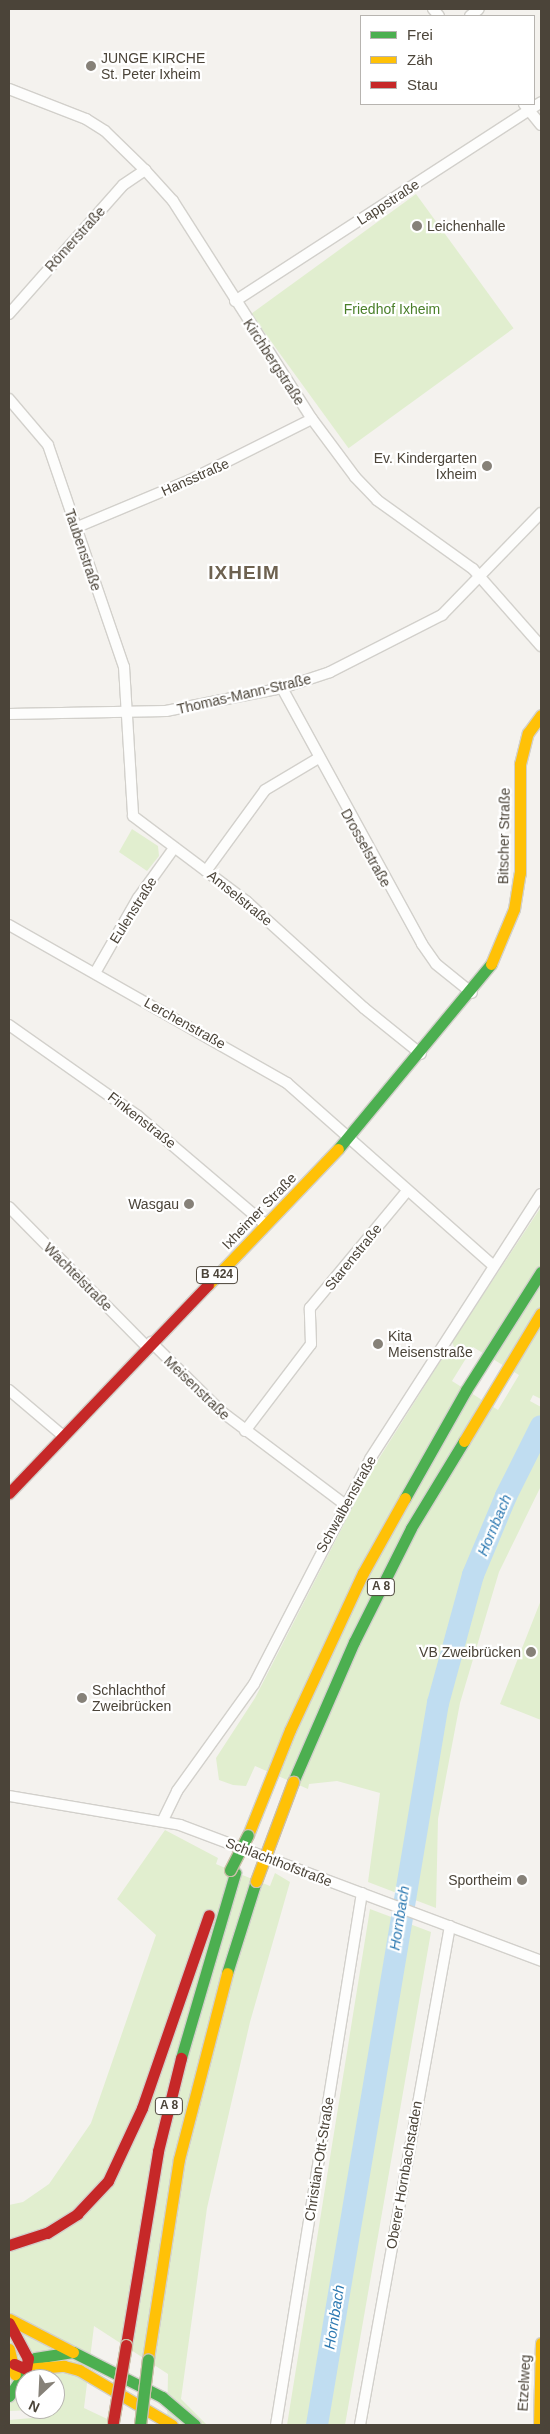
<!DOCTYPE html>
<html>
<head>
<meta charset="utf-8">
<style>
  body { margin:0 }
  #map { position:relative; width:550px; height:2434px; overflow:hidden; background:#f4f2ee; font-family:Arial,sans-serif }
  div>[style] { position:absolute }
  .green>* { inset:0; background:#e1eecf; transform-origin:0 0 }
  .river>* { height:22px; margin:-11px; padding:0 11px; transform-origin:11px; border-radius:11px; background:#c0ddf1 }
  .roads { filter:drop-shadow(1px 0 #d2d0cb) drop-shadow(-1px 0 #d2d0cb) drop-shadow(0 1px #d2d0cb) drop-shadow(0 -1px #d2d0cb) }
  .street>* { height:10px; margin:-5px; padding:0 5px; transform-origin:5px; border-radius:5px; background:#fdfdfc }
  .fast>* { height:11px; margin:-5.5px; padding:0 5.5px; transform-origin:5.5px; border-radius:5.5px; background:#4caf50 }
  .slow>* { height:11px; margin:-5.5px; padding:0 5.5px; transform-origin:5.5px; border-radius:5.5px; background:#ffc107 }
  .jam>* { height:11px; margin:-5.5px; padding:0 5.5px; transform-origin:5.5px; border-radius:5.5px; background:#c62828 }
  .bridges { filter:drop-shadow(1px 0 #ccbfa9) drop-shadow(-1px 0 #ccbfa9) drop-shadow(0 1px #ccbfa9) drop-shadow(0 -1px #ccbfa9) }
  .fast-bridge>* { height:11px; margin:-5.5px; padding:0 5.5px; transform-origin:5.5px; border-radius:5.5px; background:#4caf50 }
  .slow-bridge>* { height:11px; margin:-5.5px; padding:0 5.5px; transform-origin:5.5px; border-radius:5.5px; background:#ffc107 }
  .jam-bridge>* { height:11px; margin:-5.5px; padding:0 5.5px; transform-origin:5.5px; border-radius:5.5px; background:#c62828 }
  .dots>* { width:14px; height:14px; translate:-50% -50%; box-sizing:border-box; border:2px solid #fff; border-radius:50% }
  span { translate:-50% -50%; white-space:nowrap; text-align:center; line-height:1.15; -webkit-text-stroke:4.5px #fff; paint-order:stroke }
  .shield-label span { padding:1px 4px; background:#fff; border:1px solid; border-radius:4px; -webkit-text-stroke-width:0 }
  .shield-label { font-size:12px; color:#4b4439; font-weight:700 }
  .poi-label { font-size:14px; color:#4b4439 }
  .left { translate:0 -50%; text-align:left }
  .right { translate:-100% -50%; text-align:right }
  .street-label { font-size:14px; color:#4b4439 }
  .park-label { font-size:14px; color:#4a7f2a }
  .water-label { font-size:15px; color:#2e7ab2; font-style:italic }
  .district-label { font-size:19px; color:#6e6250; font-weight:700; letter-spacing:1px }
  .frame { position:absolute; inset:0; border:10px solid #4b4439; pointer-events:none }
  .legend { position:absolute; left:360px; top:15px; width:175px; height:90px; box-sizing:border-box; background:#fff; border:1px solid #b7b4b0; margin:0; padding:6px 9px; list-style:none; font-size:15px; color:#4b4439 }
  .legend li { display:flex; align-items:center; gap:10px; height:25px }
  .legend b { width:25px; border:1px solid #b7b4b0 }
  .north { position:absolute; left:15px; top:2369px; width:50px; height:50px; box-sizing:border-box; background:#fff; border:1px solid #b7b4b0; border-radius:50%; rotate:205deg; font-size:14px; font-weight:700; line-height:20px; text-align:center; color:#4b4439 }
  .north::after { content:''; display:block; margin:auto; width:18px; height:22px; background:#868178; clip-path:polygon(50% 0,100% 100%,50% 72%,0 100%) }
</style>
</head>
<body>
<div id="map">
  <div class="green">
    <div style="left:416px;top:194px;width:166px;height:204px;rotate:54deg"></div>
    <div style="clip-path:polygon(132px 829px,158px 846px,159px 856px,147px 871px,119px 852px)"></div>
    <div style="clip-path:polygon(evenodd,541px 1207px,541px 1399px,533px 1395px,530px 1401px,541px 1407px,541px 1486px,499px 1572px,460px 1703px,438px 1819px,436px 1908px,368px 1882px,380px 1793px,337px 1781px,309px 1784px,308px 1789px,255px 1766px,246px 1786px,233px 1785px,219px 1780px,216px 1758px,255px 1698px,371px 1471px,443px 1357px,450px 1358px,455px 1349px,452px 1342px,541px 1207px,473px 1347px,519px 1375px,498px 1410px,452px 1381px,473px 1347px)"></div>
    <div style="clip-path:polygon(541px 1600px,541px 1720px,500px 1704px)"></div>
    <div style="clip-path:polygon(evenodd,165px 1830px,218px 1858px,216px 1864px,230px 1870px,270px 1886px,275px 1873px,290px 1882px,250px 2022px,207px 2208px,181px 2399px,207px 2425px,167px 2425px,168px 2374px,94px 2326px,84px 2408px,120px 2425px,9px 2425px,9px 2420px,32px 2418px,31px 2410px,9px 2411px,9px 2205px,23px 2202px,49px 2184px,91px 2123px,156px 1935px,117px 1899px,165px 1830px,25px 2379px,55px 2379px,55px 2409px,25px 2409px,25px 2379px)"></div>
    <div style="clip-path:polygon(370px 1909px,431px 1932px,345px 2425px,287px 2425px)"></div>
  </div>
  <div class="river">
    <div style="left:317px;top:2425px;width:732px;rotate:-80.49deg"></div>
    <div style="left:438px;top:1703px;width:133px;rotate:-74.7deg"></div>
    <div style="left:473px;top:1575px;width:86px;rotate:-67.3deg"></div>
    <div style="left:506px;top:1496px;width:78px;rotate:-63.4deg"></div>
  </div>
  <div class="roads">
    <div class="street">
      <div style="left:433px;top:9px;width:9px;rotate:49deg"></div>
      <div style="left:470px;top:16px;width:11px;rotate:-38deg"></div>
      <div style="left:9px;top:89px;width:83px;rotate:21.3deg"></div>
      <div style="left:86px;top:119px;width:22px;rotate:32deg"></div>
      <div style="left:105px;top:131px;width:56px;rotate:44.3deg"></div>
      <div style="left:145px;top:170px;width:42px;rotate:47.9deg"></div>
      <div style="left:173px;top:201px;width:259px;rotate:57.5deg"></div>
      <div style="left:312px;top:419px;width:72px;rotate:53.4deg"></div>
      <div style="left:355px;top:477px;width:32px;rotate:46deg"></div>
      <div style="left:377px;top:500px;width:118px;rotate:35.7deg"></div>
      <div style="left:473px;top:569px;width:103px;rotate:48.6deg"></div>
      <div style="left:524px;top:104px;width:27px;rotate:51deg"></div>
      <div style="left:235px;top:301px;width:365px;rotate:-33deg"></div>
      <div style="left:9px;top:314px;width:172px;rotate:-48.5deg"></div>
      <div style="left:123px;top:185px;width:27px;rotate:-34deg"></div>
      <div style="left:9px;top:399px;width:60px;rotate:49.7deg"></div>
      <div style="left:48px;top:445px;width:235px;rotate:71.1deg"></div>
      <div style="left:124px;top:667px;width:149px;rotate:86.5deg"></div>
      <div style="left:133px;top:816px;width:141px;rotate:37deg"></div>
      <div style="left:246px;top:901px;width:159px;rotate:42.2deg"></div>
      <div style="left:364px;top:1008px;width:73px;rotate:38.9deg"></div>
      <div style="left:75px;top:528px;width:125px;rotate:-22.7deg"></div>
      <div style="left:190px;top:480px;width:136px;rotate:-26.6deg"></div>
      <div style="left:282px;top:688px;width:292px;rotate:61.3deg"></div>
      <div style="left:422px;top:944px;width:24px;rotate:55deg"></div>
      <div style="left:436px;top:964px;width:46px;rotate:38.9deg"></div>
      <div style="left:9px;top:714px;width:157px;rotate:-1.1deg"></div>
      <div style="left:166px;top:711px;width:118px;rotate:-11.2deg"></div>
      <div style="left:282px;top:688px;width:51px;rotate:-18.4deg"></div>
      <div style="left:330px;top:672px;width:126px;rotate:-27deg"></div>
      <div style="left:442px;top:615px;width:142px;rotate:-45.9deg"></div>
      <div style="left:206px;top:871px;width:100px;rotate:-53.9deg"></div>
      <div style="left:265px;top:790px;width:61px;rotate:-30.8deg"></div>
      <div style="left:9px;top:925px;width:320px;rotate:29.6deg"></div>
      <div style="left:287px;top:1083px;width:276px;rotate:41.5deg"></div>
      <div style="left:95px;top:973px;width:86px;rotate:-60.2deg"></div>
      <div style="left:138px;top:898px;width:62px;rotate:-54.2deg"></div>
      <div style="left:9px;top:1025px;width:158px;rotate:35.2deg"></div>
      <div style="left:138px;top:1116px;width:168px;rotate:40.4deg"></div>
      <div style="left:9px;top:1207px;width:197px;rotate:45.4deg"></div>
      <div style="left:151px;top:1342px;width:100px;rotate:44.6deg"></div>
      <div style="left:222px;top:1412px;width:153px;rotate:37deg"></div>
      <div style="left:9px;top:1390px;width:70px;rotate:40.3deg"></div>
      <div style="left:245px;top:1431px;width:109px;rotate:-52.8deg"></div>
      <div style="left:311px;top:1344px;width:36px;rotate:-92deg"></div>
      <div style="left:310px;top:1308px;width:152px;rotate:-50.3deg"></div>
      <div style="left:9px;top:1796px;width:173px;rotate:9.6deg"></div>
      <div style="left:180px;top:1825px;width:386px;rotate:20.6deg"></div>
      <div style="left:163px;top:1820px;width:32px;rotate:-64deg"></div>
      <div style="left:177px;top:1791px;width:132px;rotate:-54.3deg"></div>
      <div style="left:254px;top:1684px;width:253px;rotate:-62.7deg"></div>
      <div style="left:370px;top:1459px;width:315px;rotate:-57.2deg"></div>
      <div style="left:276px;top:2425px;width:539px;rotate:-80.82deg"></div>
      <div style="left:360px;top:2425px;width:507px;rotate:-79.78deg"></div>
    </div>
    <div class="fast">
      <div style="left:338px;top:1149px;width:240px;rotate:-50.4deg"></div>
      <div style="left:405px;top:1498px;width:124px;rotate:-60.5deg"></div>
      <div style="left:466px;top:1390px;width:140px;rotate:-57.6deg"></div>
      <div style="left:293px;top:1782px;width:153px;rotate:-66.5deg"></div>
      <div style="left:354px;top:1642px;width:127px;rotate:-63.4deg"></div>
      <div style="left:411px;top:1528px;width:102px;rotate:-58.7deg"></div>
      <div style="left:227px;top:1973px;width:96px;rotate:-72.5deg"></div>
      <div style="left:181px;top:2058px;width:193px;rotate:-73.7deg"></div>
      <div style="left:73px;top:2352px;width:100px;rotate:26.8deg"></div>
      <div style="left:162px;top:2397px;width:43px;rotate:40.3deg"></div>
      <div style="left:9px;top:2396px;width:46px;rotate:-55.6deg"></div>
      <div style="left:35px;top:2358px;width:38px;rotate:-9deg"></div>
    </div>
    <div class="slow">
      <div style="left:491px;top:964px;width:60px;rotate:-67.3deg"></div>
      <div style="left:514px;top:909px;width:36px;rotate:-81deg"></div>
      <div style="left:520px;top:873px;width:109px;rotate:-90deg"></div>
      <div style="left:520px;top:764px;width:32px;rotate:-76deg"></div>
      <div style="left:528px;top:733px;width:22px;rotate:-54deg"></div>
      <div style="left:208px;top:1285px;width:188px;rotate:-46.3deg"></div>
      <div style="left:464px;top:1441px;width:149px;rotate:-59deg"></div>
      <div style="left:248px;top:1835px;width:113px;rotate:-68.2deg"></div>
      <div style="left:290px;top:1730px;width:173px;rotate:-65.1deg"></div>
      <div style="left:363px;top:1573px;width:86px;rotate:-60.8deg"></div>
      <div style="left:9px;top:2319px;width:72px;rotate:27.3deg"></div>
      <div style="left:9px;top:2349px;width:26px;rotate:77deg"></div>
      <div style="left:148px;top:2359px;width:202px;rotate:-81.2deg"></div>
      <div style="left:179px;top:2159px;width:192px;rotate:-75.5deg"></div>
      <div style="left:26px;top:2369px;width:38px;rotate:-5deg"></div>
      <div style="left:64px;top:2366px;width:16px;rotate:15deg"></div>
      <div style="left:79px;top:2370px;width:108px;rotate:30.6deg"></div>
      <div style="left:539px;top:2425px;width:82px;rotate:-88.6deg"></div>
    </div>
    <div class="jam">
      <div style="left:9px;top:1493px;width:288px;rotate:-46.3deg"></div>
      <div style="left:9px;top:2245px;width:40px;rotate:-18deg"></div>
      <div style="left:47px;top:2233px;width:36px;rotate:-32deg"></div>
      <div style="left:77px;top:2214px;width:45px;rotate:-46.8deg"></div>
      <div style="left:108px;top:2181px;width:81px;rotate:-65deg"></div>
      <div style="left:142px;top:2108px;width:204px;rotate:-70.9deg"></div>
      <div style="left:9px;top:2323px;width:40px;rotate:62deg"></div>
      <div style="left:28px;top:2358px;width:11px;rotate:100deg"></div>
      <div style="left:26px;top:2369px;width:13px;rotate:-157deg"></div>
      <div style="left:126px;top:2345px;width:197px;rotate:-80.6deg"></div>
      <div style="left:158px;top:2151px;width:96px;rotate:-76.1deg"></div>
    </div>
  </div>
  <div class="bridges">
    <div class="fast-bridge">
      <div style="left:230px;top:1870px;width:39px;rotate:-63deg"></div>
      <div style="left:140px;top:2425px;width:66px;rotate:-83.1deg"></div>
    </div>
    <div class="slow-bridge">
      <div style="left:256px;top:1881px;width:106px;rotate:-69.5deg"></div>
    </div>
    <div class="jam-bridge">
      <div style="left:113px;top:2422px;width:78px;rotate:-80.4deg"></div>
    </div>
  </div>
  <div class="dots">
    <div style="left:91px;top:66px;background:#868178"></div>
    <div style="left:417px;top:226px;background:#868178"></div>
    <div style="left:487px;top:466px;background:#868178"></div>
    <div style="left:189px;top:1204px;background:#868178"></div>
    <div style="left:378px;top:1344px;background:#868178"></div>
    <div style="left:531px;top:1652px;background:#868178"></div>
    <div style="left:82px;top:1698px;background:#868178"></div>
    <div style="left:522px;top:1880px;background:#868178"></div>
  </div>
  <div class="shield-label">
    <span style="left:217px;top:1275px">B 424</span>
    <span style="left:381px;top:1587px">A 8</span>
    <span style="left:169px;top:2106px">A 8</span>
  </div>
  <div class="poi-label">
    <span class="left" style="left:101px;top:66px">JUNGE KIRCHE<br>St. Peter Ixheim</span>
    <span class="left" style="left:427px;top:226px">Leichenhalle</span>
    <span class="right" style="left:477px;top:466px">Ev. Kindergarten<br>Ixheim</span>
    <span class="right" style="left:179px;top:1204px">Wasgau</span>
    <span class="left" style="left:388px;top:1344px">Kita<br>Meisenstraße</span>
    <span class="right" style="left:521px;top:1652px">VB Zweibrücken</span>
    <span class="left" style="left:92px;top:1698px">Schlachthof<br>Zweibrücken</span>
    <span class="right" style="left:512px;top:1880px">Sportheim</span>
  </div>
  <div class="street-label">
    <span style="left:388px;top:202px;rotate:-33deg">Lappstraße</span>
    <span style="left:75px;top:239px;rotate:-48deg">Römerstraße</span>
    <span style="left:274px;top:362px;rotate:57deg">Kirchbergstraße</span>
    <span style="left:195px;top:477px;rotate:-24deg">Hansstraße</span>
    <span style="left:83px;top:550px;rotate:71deg">Taubenstraße</span>
    <span style="left:244px;top:694px;rotate:-13deg">Thomas-Mann-Straße</span>
    <span style="left:504px;top:836px;rotate:-89deg">Bitscher Straße</span>
    <span style="left:366px;top:848px;rotate:61deg">Drosselstraße</span>
    <span style="left:240px;top:898px;rotate:39deg">Amselstraße</span>
    <span style="left:133px;top:910px;rotate:-58deg">Eulenstraße</span>
    <span style="left:185px;top:1023px;rotate:29deg">Lerchenstraße</span>
    <span style="left:142px;top:1120px;rotate:38deg">Finkenstraße</span>
    <span style="left:259px;top:1211px;rotate:-46deg">Ixheimer Straße</span>
    <span style="left:353px;top:1257px;rotate:-51deg">Starenstraße</span>
    <span style="left:78px;top:1277px;rotate:45deg">Wachtelstraße</span>
    <span style="left:197px;top:1388px;rotate:44deg">Meisenstraße</span>
    <span style="left:346px;top:1504px;rotate:-61deg">Schwalbenstraße</span>
    <span style="left:279px;top:1862px;rotate:21deg">Schlachthofstraße</span>
    <span style="left:319px;top:2159px;rotate:-81deg">Christian-Ott-Straße</span>
    <span style="left:404px;top:2175px;rotate:-80deg">Oberer Hornbachstaden</span>
    <span style="left:524px;top:2383px;rotate:-87deg">Etzelweg</span>
  </div>
  <div class="park-label">
    <span style="left:392px;top:309px">Friedhof Ixheim</span>
  </div>
  <div class="water-label">
    <span style="left:494px;top:1525px;rotate:-67deg">Hornbach</span>
    <span style="left:399px;top:1918px;rotate:-81deg">Hornbach</span>
    <span style="left:334px;top:2317px;rotate:-81deg">Hornbach</span>
  </div>
  <div class="district-label">
    <span style="left:244px;top:573px">IXHEIM</span>
  </div>
  <div class="frame"></div>
  <ul class="legend">
  <li><b style="height:6px;background:#4caf50"></b>Frei</li>
  <li><b style="height:6px;background:#ffc107"></b>Zäh</li>
  <li><b style="height:6px;background:#c62828"></b>Stau</li>
  </ul>
  <div class="north">N</div>
</div>
</body>
</html>
